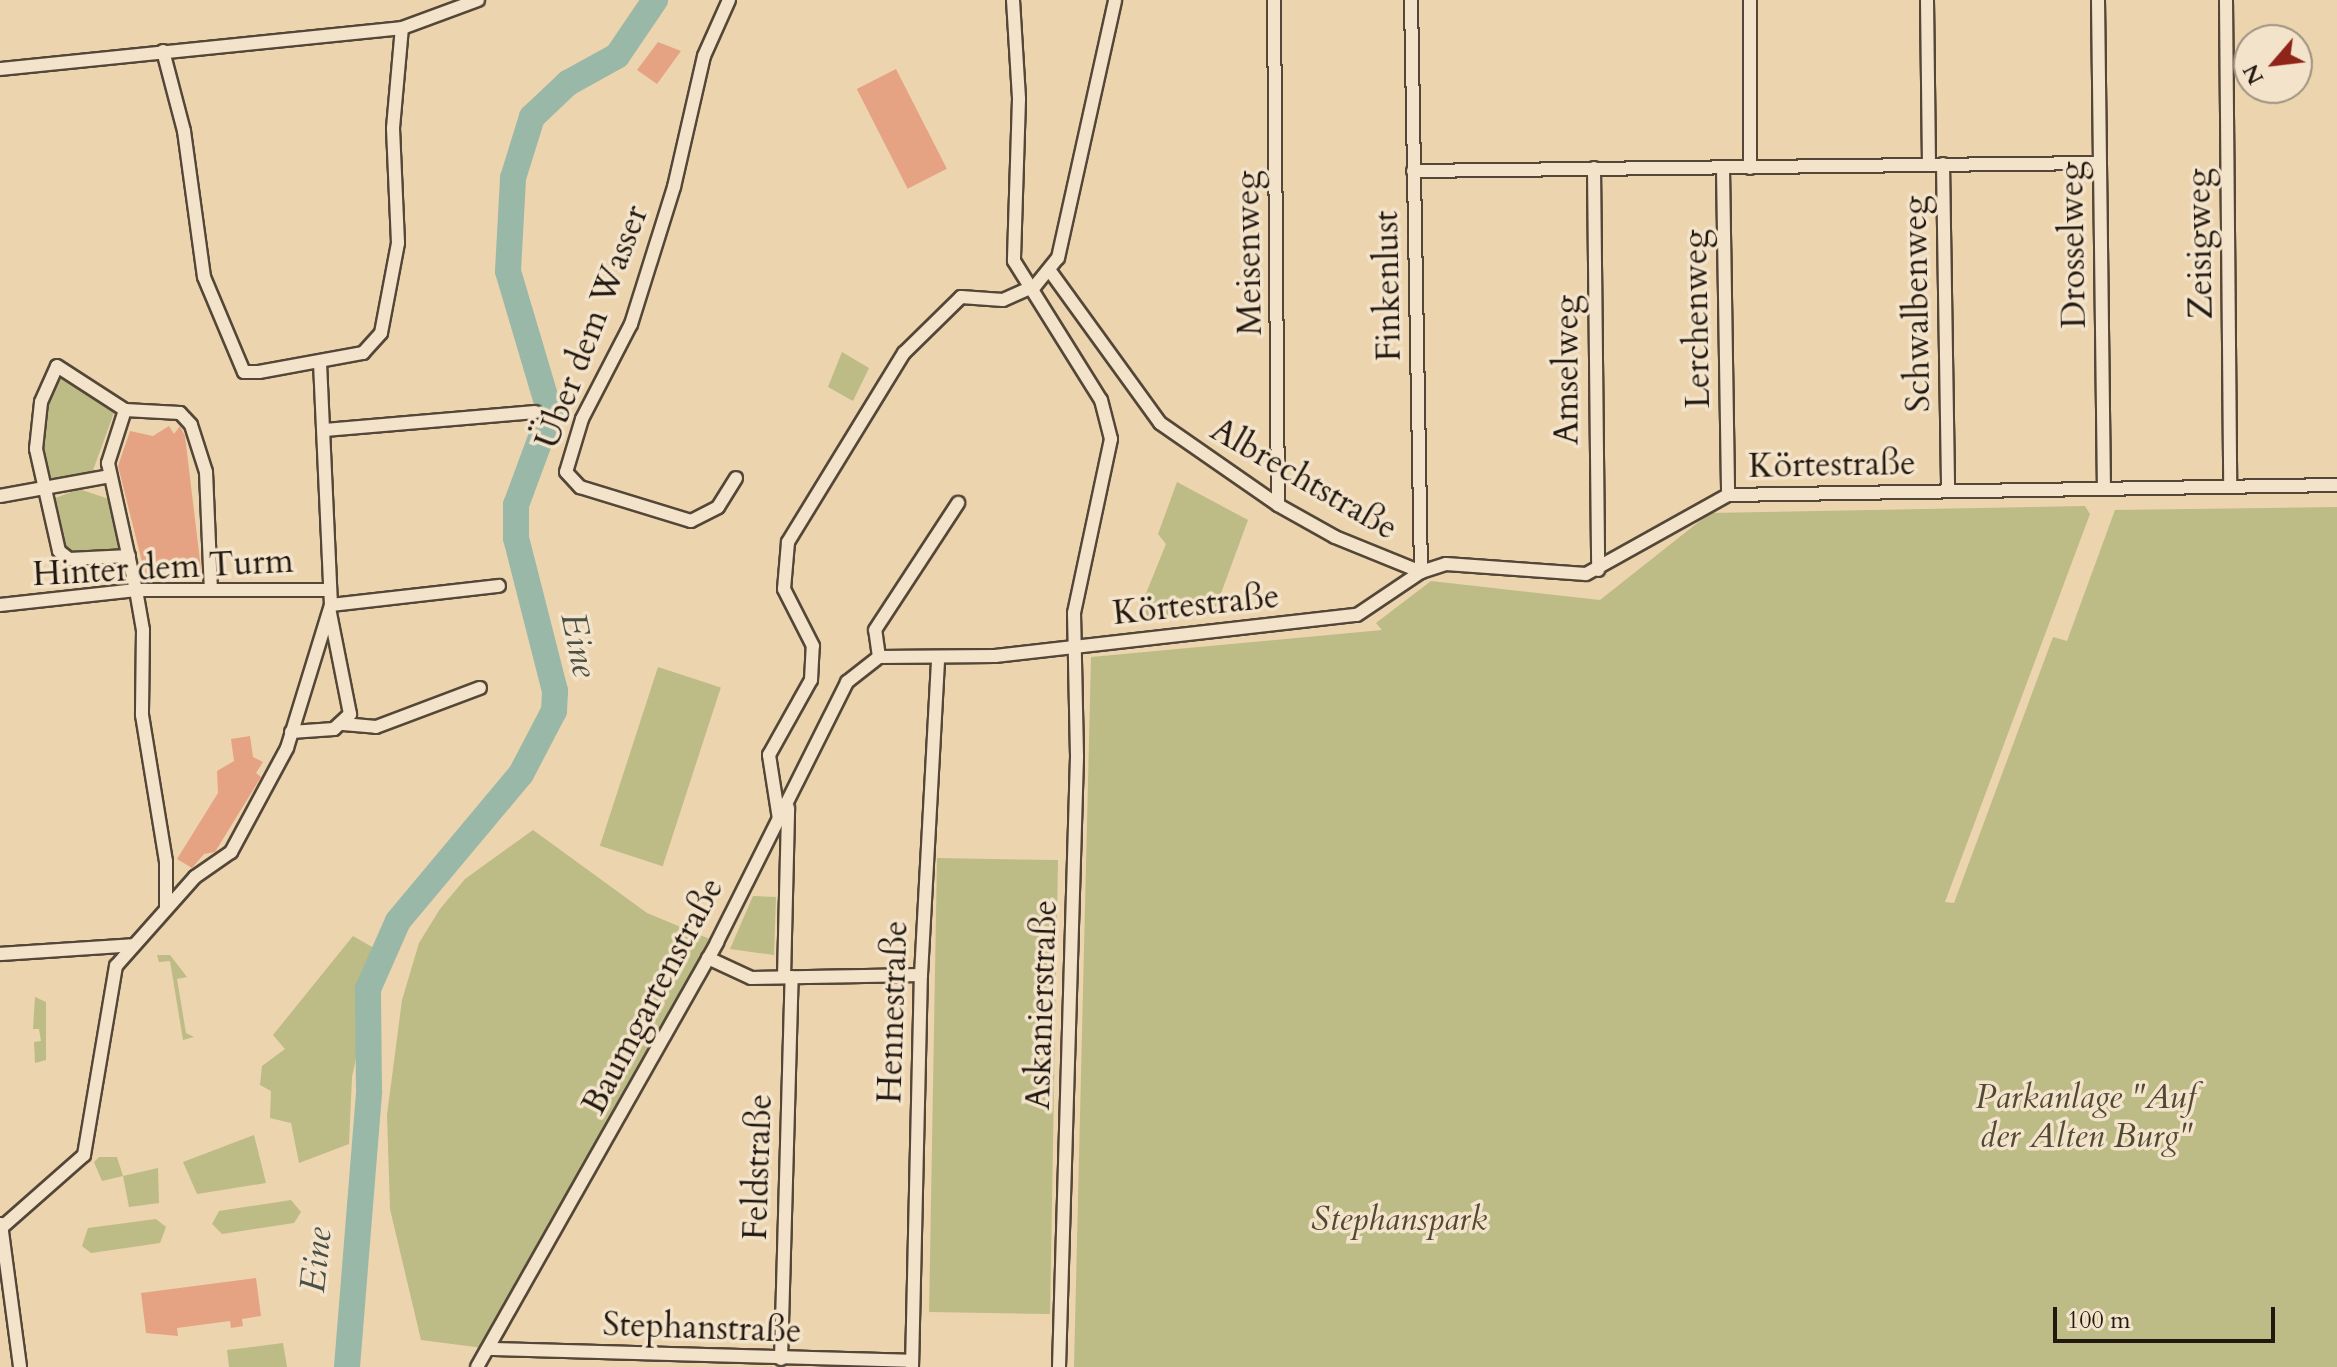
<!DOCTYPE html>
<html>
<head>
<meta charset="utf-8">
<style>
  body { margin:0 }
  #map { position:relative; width:2337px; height:1367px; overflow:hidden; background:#ecd4ae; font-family:Cardo,serif }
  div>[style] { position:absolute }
  .green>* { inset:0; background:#bdbb86; transform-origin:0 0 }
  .river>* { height:26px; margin:-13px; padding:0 13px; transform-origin:13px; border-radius:13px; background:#99b8a7 }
  .building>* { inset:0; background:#e5a384; transform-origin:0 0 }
  .roads { filter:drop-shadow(2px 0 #544738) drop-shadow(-2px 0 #544738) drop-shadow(0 2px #544738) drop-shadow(0 -2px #544738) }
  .street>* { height:12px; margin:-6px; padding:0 6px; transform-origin:6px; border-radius:6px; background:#f3e3ca }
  span { translate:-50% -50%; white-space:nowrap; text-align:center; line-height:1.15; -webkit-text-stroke:7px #f3e3ca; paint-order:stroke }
  .street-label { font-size:34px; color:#211810 }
  .park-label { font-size:34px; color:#504933; font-style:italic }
  .water-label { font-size:36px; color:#4b5045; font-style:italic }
  .north { position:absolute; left:2233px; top:24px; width:80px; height:80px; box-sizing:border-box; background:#f3e3ca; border:2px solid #9f9280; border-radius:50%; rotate:242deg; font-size:22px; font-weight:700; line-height:32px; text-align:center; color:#211810 }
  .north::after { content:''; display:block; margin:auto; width:28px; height:36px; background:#8f2418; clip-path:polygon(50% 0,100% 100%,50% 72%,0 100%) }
  .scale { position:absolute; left:2053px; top:1307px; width:222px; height:36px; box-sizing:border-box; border:4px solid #211810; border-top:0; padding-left:10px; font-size:24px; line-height:28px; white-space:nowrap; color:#211810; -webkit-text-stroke:6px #f3e3ca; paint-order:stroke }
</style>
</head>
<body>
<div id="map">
  <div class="green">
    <div style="clip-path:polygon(842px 352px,869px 368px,853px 401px,828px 387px)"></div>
    <div style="clip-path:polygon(58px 373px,115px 410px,92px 473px,46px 484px,43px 403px)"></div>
    <div style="clip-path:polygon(1177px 482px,1248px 520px,1213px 615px,1134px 623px,1166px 544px,1158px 534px)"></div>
    <div style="clip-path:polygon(79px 489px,112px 500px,123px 550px,70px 556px,62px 549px,50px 500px)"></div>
    <div style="clip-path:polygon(2085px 506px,2090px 514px,1945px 902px,1954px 903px,2053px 637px,2067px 641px,2115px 510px,2337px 507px,2337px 1367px,1074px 1367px,1091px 657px,1382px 630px,1376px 623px,1431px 581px,1600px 600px,1710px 513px)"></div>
    <div style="left:658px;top:667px;width:66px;height:188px;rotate:18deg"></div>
    <div style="clip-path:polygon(533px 830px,647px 913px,717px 942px,491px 1349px,421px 1340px,390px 1209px,387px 1115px,402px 1000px,419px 943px,440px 909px,465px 879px)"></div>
    <div style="left:937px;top:858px;width:121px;height:454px;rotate:1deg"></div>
    <div style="clip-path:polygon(753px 896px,776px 897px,774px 955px,730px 949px)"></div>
    <div style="clip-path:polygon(353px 936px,379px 951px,352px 1077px,349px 1144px,299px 1163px,291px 1123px,270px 1118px,271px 1091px,260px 1085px,262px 1066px,285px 1049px,273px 1035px)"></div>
    <div style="clip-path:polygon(157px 955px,170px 955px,187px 977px,177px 979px,186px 1033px,194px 1037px,183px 1040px,170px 961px,159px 962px)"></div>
    <div style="clip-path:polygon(35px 997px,46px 1002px,46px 1060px,35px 1063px,34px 1042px,41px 1041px,39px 1029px,33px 1029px)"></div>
    <div style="clip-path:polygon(254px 1135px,266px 1183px,197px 1194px,183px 1162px)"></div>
    <div style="clip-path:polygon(99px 1157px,117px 1157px,123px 1176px,158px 1168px,159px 1203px,129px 1207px,123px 1176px,102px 1181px,94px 1162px)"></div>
    <div style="clip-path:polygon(291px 1200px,301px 1212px,294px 1223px,222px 1234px,212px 1224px,219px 1211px)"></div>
    <div style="clip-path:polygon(156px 1219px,166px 1227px,160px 1243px,91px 1253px,82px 1246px,88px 1228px)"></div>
    <div style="clip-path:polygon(283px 1343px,287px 1367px,229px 1367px,227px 1350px)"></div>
  </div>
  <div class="river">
    <div style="left:347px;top:1367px;width:277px;rotate:-85.4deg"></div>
    <div style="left:369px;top:1091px;width:102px;rotate:-90.6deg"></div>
    <div style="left:368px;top:989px;width:74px;rotate:-66.2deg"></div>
    <div style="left:398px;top:921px;width:192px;rotate:-50.1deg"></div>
    <div style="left:521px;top:774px;width:71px;rotate:-62.4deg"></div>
    <div style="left:554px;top:711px;width:20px;rotate:-87deg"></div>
    <div style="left:555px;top:691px;width:158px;rotate:-104.3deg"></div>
    <div style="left:516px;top:538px;width:33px;rotate:-90deg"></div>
    <div style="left:516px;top:505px;width:98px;rotate:-69.7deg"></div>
    <div style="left:550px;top:413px;width:148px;rotate:-106.5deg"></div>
    <div style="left:508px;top:271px;width:93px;rotate:-86.9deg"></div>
    <div style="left:513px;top:178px;width:64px;rotate:-72.7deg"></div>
    <div style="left:532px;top:117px;width:50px;rotate:-43.4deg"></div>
    <div style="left:568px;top:83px;width:56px;rotate:-28.9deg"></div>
    <div style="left:617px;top:56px;width:68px;rotate:-55.8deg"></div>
  </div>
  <div class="building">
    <div style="clip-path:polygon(658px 42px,681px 51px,657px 84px,637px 70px)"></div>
    <div style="left:896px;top:69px;width:112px;height:44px;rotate:63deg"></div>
    <div style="clip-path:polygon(169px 426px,174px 434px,180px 426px,185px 436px,201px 569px,146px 578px,118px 466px,130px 431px,153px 436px)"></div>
    <div style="clip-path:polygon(250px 736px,253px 757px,263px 762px,256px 773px,261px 777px,215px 852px,204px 854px,192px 868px,177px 859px,218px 793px,217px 771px,234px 761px,231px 739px)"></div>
    <div style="clip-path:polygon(256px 1278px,261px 1316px,242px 1319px,243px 1326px,231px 1328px,230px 1321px,177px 1328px,178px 1336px,146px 1333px,141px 1293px)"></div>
  </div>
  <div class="roads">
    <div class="street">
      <div style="left:729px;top:0;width:61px;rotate:114.1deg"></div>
      <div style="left:704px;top:56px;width:134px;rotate:102.9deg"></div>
      <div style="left:674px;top:187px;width:144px;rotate:107.4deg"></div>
      <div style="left:631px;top:324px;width:107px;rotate:117.3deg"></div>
      <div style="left:582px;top:419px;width:55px;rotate:106.8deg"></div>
      <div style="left:566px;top:472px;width:21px;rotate:47deg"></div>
      <div style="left:580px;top:487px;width:116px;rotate:17deg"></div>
      <div style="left:691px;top:521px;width:30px;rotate:-27deg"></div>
      <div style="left:718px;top:507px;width:34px;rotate:-58deg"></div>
      <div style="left:1013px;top:0;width:99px;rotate:86.5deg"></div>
      <div style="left:1019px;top:99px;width:162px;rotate:91.8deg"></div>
      <div style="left:1014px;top:261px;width:164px;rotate:58deg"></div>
      <div style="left:1101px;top:400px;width:40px;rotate:75.6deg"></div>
      <div style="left:1111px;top:439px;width:178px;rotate:102deg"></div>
      <div style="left:1074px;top:613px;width:144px;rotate:88.8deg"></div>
      <div style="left:1077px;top:757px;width:610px;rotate:91.69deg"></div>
      <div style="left:1274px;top:0;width:505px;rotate:89.55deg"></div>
      <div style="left:1750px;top:0;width:168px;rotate:90deg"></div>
      <div style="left:1927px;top:0;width:163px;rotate:89.3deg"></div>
      <div style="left:2098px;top:0;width:489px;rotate:89.3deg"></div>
      <div style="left:2226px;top:0;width:487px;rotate:89.5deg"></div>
      <div style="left:163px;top:51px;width:83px;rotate:75.3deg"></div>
      <div style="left:184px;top:131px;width:147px;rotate:82.2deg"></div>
      <div style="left:204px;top:277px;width:103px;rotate:67.2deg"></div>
      <div style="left:244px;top:372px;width:15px"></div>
      <div style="left:259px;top:372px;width:106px;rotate:-10.4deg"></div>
      <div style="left:363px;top:353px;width:27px;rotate:-48deg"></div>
      <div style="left:381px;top:333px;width:92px;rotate:-79.3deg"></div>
      <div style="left:398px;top:243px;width:115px;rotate:-92.5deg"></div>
      <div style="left:393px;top:128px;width:100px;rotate:-84.9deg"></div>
      <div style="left:0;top:69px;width:404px;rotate:-5.8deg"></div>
      <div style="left:402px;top:28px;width:81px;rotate:-20.2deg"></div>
      <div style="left:1943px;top:164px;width:327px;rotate:89.1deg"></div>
      <div style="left:1594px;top:168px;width:402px;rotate:89.4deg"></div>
      <div style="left:1723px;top:169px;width:326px;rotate:89.1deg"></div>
      <div style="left:1413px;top:171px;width:687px;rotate:-0.67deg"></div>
      <div style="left:1050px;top:271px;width:188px;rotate:54.1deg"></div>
      <div style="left:1160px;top:423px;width:144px;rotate:34.8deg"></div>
      <div style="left:1278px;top:505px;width:65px;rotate:29.3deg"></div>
      <div style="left:1335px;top:537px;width:93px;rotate:22.1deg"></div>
      <div style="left:1421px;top:572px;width:572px;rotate:-91deg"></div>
      <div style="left:125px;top:410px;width:55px;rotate:3.1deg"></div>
      <div style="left:180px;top:413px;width:16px;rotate:47deg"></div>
      <div style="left:191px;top:425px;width:49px;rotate:72.3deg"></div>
      <div style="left:206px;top:472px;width:117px;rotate:87.6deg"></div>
      <div style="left:325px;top:430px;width:211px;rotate:-4.9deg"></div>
      <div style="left:0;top:496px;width:112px;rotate:-10.3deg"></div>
      <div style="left:129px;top:556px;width:60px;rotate:177.1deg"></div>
      <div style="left:69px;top:559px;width:13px;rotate:-141deg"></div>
      <div style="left:59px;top:551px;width:105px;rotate:-102.7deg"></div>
      <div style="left:36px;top:449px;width:47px;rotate:-83.9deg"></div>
      <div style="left:41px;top:402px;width:39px;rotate:-66deg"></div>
      <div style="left:57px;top:366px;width:81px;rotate:32.9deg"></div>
      <div style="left:125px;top:410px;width:56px;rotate:107.8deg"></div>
      <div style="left:108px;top:463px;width:130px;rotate:77.6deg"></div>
      <div style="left:136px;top:590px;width:41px;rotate:80.1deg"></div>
      <div style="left:143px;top:630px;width:85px;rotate:90.7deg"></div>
      <div style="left:142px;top:715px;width:148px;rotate:80.7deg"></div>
      <div style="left:166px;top:861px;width:47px;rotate:90deg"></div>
      <div style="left:0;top:605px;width:137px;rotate:-6.3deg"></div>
      <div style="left:136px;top:590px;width:193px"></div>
      <div style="left:331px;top:605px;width:169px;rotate:-6.5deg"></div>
      <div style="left:879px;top:657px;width:116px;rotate:-0.5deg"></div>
      <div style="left:995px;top:656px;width:364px;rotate:-6.5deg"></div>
      <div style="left:1357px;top:615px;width:77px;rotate:-33.9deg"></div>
      <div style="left:1421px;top:572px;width:26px;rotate:-18deg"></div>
      <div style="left:1446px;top:564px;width:140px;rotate:4.1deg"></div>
      <div style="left:1586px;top:574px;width:162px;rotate:-29.1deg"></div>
      <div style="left:1728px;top:495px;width:609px;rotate:-0.94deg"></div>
      <div style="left:879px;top:657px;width:27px;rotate:-98deg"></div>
      <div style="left:875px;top:630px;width:152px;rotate:-56.8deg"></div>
      <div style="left:343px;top:724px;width:33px;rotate:5deg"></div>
      <div style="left:376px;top:727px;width:111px;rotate:-20.6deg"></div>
      <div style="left:291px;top:732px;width:43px;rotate:-4deg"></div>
      <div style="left:334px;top:729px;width:22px;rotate:-43deg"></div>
      <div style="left:350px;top:714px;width:103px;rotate:-101.2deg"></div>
      <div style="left:779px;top:819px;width:65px;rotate:-98.9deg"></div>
      <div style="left:769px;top:755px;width:86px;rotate:-60.8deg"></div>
      <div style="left:811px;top:680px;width:34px;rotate:-87deg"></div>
      <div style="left:813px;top:646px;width:64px;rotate:-117deg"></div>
      <div style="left:784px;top:589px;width:47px;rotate:-85.1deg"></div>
      <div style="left:788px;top:542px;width:222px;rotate:-58.5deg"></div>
      <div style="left:904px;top:353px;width:80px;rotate:-44.5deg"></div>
      <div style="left:961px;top:297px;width:42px;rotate:4.1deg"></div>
      <div style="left:1003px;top:300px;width:35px;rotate:-24deg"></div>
      <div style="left:1035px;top:286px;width:36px;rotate:-51deg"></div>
      <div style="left:1058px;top:258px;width:264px;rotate:-77.5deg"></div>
      <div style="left:0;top:954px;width:134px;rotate:-3.8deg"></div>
      <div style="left:708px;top:958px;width:47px;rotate:24.9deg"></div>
      <div style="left:751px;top:978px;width:170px;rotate:-1deg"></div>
      <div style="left:784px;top:977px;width:169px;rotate:-88.6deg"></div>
      <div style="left:1px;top:1224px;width:144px;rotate:82.4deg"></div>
      <div style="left:0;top:1229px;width:112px;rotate:-41.4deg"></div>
      <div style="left:84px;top:1155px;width:192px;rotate:-80.4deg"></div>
      <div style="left:116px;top:966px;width:119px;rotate:-48.4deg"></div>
      <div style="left:195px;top:877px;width:44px;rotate:-34.8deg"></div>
      <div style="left:231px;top:852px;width:118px;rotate:-61.7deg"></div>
      <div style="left:287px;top:748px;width:150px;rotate:-72.9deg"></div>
      <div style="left:331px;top:605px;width:243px;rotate:-92.6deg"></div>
      <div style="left:491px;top:1349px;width:421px;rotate:1.6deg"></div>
      <div style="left:781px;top:1359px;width:382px;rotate:-88.4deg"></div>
      <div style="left:477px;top:1367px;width:488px;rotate:-60.5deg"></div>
      <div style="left:717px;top:942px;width:291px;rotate:-63.4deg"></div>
      <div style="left:847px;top:682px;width:41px;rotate:-38deg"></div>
      <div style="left:912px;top:1367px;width:392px;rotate:-88.7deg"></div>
      <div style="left:921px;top:975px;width:317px;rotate:-86.9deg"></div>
    </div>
  </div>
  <div class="street-label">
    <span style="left:2200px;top:244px;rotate:-91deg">Zeisigweg</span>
    <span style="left:2073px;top:245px;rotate:-91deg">Drosselweg</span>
    <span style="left:1249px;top:253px;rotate:-91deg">Meisenweg</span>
    <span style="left:1388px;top:286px;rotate:-91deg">Finkenlust</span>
    <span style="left:1917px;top:304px;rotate:-91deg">Schwalbenweg</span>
    <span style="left:1697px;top:319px;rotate:-91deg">Lerchenweg</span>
    <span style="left:592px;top:327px;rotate:-69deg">Über dem Wasser</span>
    <span style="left:1567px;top:370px;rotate:-90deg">Amselweg</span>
    <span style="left:1832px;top:465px;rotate:-1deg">Körtestraße</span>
    <span style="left:1304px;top:479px;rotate:30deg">Albrechtstraße</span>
    <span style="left:163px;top:568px;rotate:-3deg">Hinter dem Turm</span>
    <span style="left:1196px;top:605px;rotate:-6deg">Körtestraße</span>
    <span style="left:653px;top:996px;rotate:-62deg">Baumgartenstraße</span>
    <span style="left:1042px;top:1005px;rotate:-88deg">Askanierstraße</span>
    <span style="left:893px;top:1012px;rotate:-88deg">Hennestraße</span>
    <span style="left:758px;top:1167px;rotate:-88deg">Feldstraße</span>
    <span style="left:702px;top:1328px;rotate:2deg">Stephanstraße</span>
  </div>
  <div class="park-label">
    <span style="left:2086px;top:1117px">Parkanlage "Auf<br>der Alten Burg"</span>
    <span style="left:1399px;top:1220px">Stephanspark</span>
  </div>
  <div class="water-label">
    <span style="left:579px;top:645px;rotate:78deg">Eine</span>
    <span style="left:316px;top:1260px;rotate:-84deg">Eine</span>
  </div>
  <div class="north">N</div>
  <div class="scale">100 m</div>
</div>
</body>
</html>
